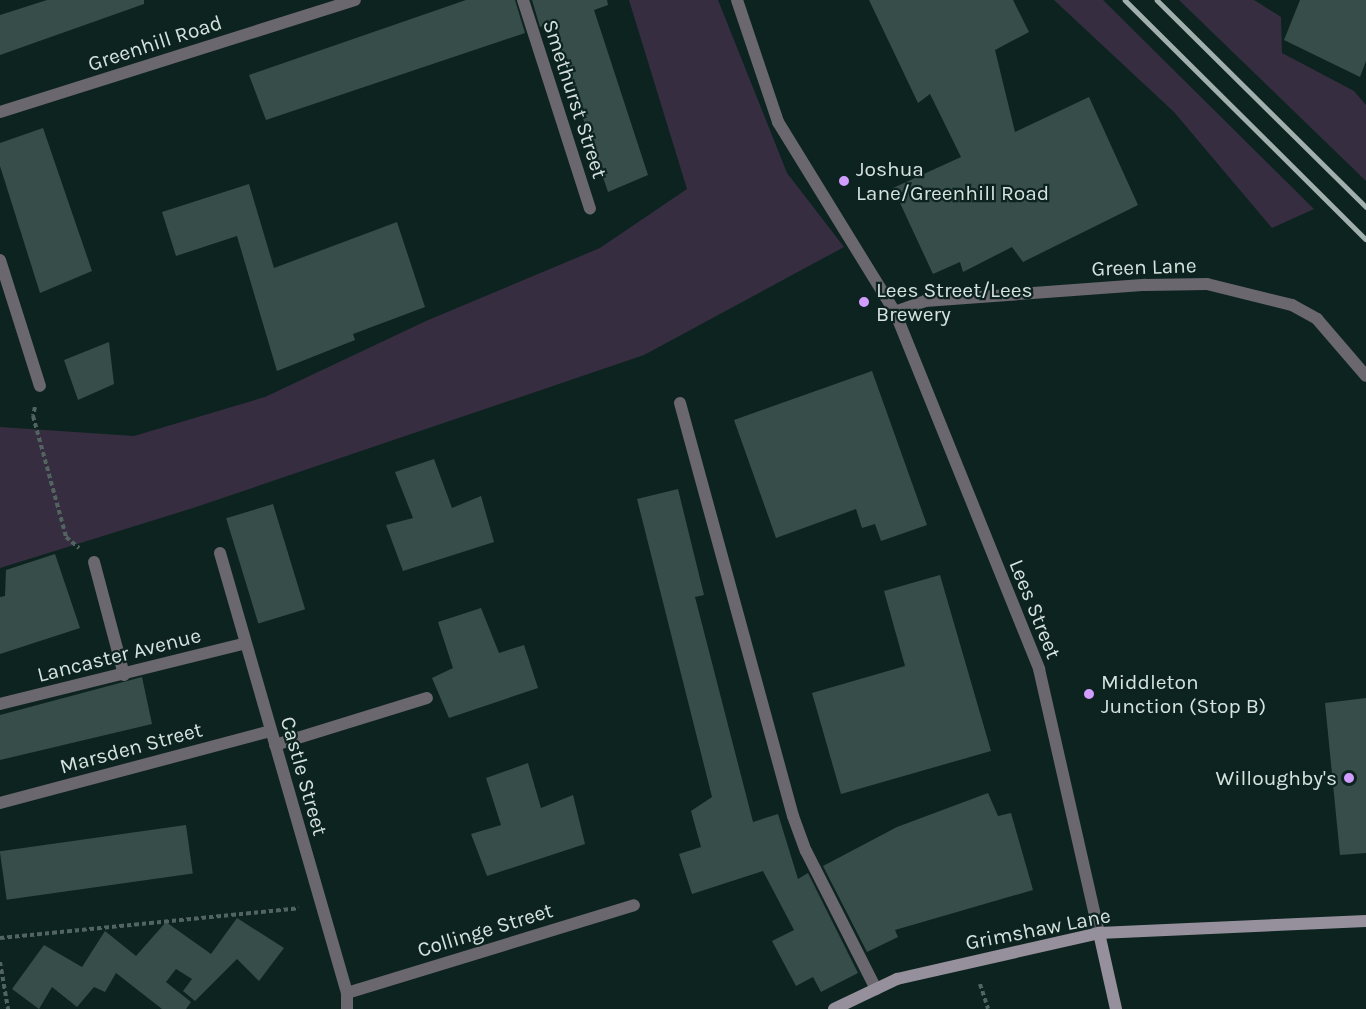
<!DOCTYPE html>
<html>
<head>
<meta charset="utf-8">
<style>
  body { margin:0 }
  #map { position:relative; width:1366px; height:1009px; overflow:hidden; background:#0d231f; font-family:Karla,sans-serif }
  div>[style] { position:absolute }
  .green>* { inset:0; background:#372d41 }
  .building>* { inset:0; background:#374d49; transform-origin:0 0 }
  .path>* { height:4px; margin-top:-2px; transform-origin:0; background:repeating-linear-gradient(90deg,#516460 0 4.5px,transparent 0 7.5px) }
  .service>* { height:12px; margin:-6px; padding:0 6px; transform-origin:6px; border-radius:6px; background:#6a676e }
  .minor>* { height:12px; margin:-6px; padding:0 6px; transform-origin:6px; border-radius:6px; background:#6a676e }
  .tertiary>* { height:12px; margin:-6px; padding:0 6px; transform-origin:6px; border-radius:6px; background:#6a676e }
  .secondary>* { height:12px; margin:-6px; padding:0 6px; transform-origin:6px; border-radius:6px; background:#96909d }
  .rail>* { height:4.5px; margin:-2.25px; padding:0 2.25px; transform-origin:2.25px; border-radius:2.25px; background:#a1b0ad }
  .dots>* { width:16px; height:16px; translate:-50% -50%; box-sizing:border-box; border:3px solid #0d231f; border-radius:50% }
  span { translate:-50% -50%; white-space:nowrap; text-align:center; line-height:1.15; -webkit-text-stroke:4.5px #0d231f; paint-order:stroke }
  .street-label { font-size:21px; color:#d5e2df }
  .poi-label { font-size:21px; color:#d5e2df }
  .left { translate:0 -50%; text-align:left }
  .right { translate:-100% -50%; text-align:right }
</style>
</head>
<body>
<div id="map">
  <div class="green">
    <div style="clip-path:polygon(629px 0,718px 0,787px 173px,844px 247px,644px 355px,193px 508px,0 568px,0 427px,134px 436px,265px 397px,426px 321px,600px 248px,687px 189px)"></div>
    <div style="clip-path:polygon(1054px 0,1103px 0,1314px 209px,1272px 228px,1174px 112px)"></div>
    <div style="clip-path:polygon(1179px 0,1254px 0,1281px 17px,1282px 53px,1354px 91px,1366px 105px,1366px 181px)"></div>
  </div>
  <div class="building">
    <div style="clip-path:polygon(47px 0,144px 0,144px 4px,0 55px,0 15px)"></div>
    <div style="clip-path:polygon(466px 0,515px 0,525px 33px,266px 120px,249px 75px)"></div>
    <div style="clip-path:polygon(532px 0,607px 0,608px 5px,594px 10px,648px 175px,608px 192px,551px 24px,540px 27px)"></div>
    <div style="clip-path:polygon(869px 0,1013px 0,1029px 32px,995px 50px,1015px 132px,1089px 97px,1138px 205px,1023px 262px,1012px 247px,963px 272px,960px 262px,933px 274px,893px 188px,961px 157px,930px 94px,918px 103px)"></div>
    <div style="clip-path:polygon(1300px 0,1366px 0,1366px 61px,1360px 77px,1284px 40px)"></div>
    <div style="clip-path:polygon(43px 128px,92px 271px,40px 293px,0 166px,0 143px)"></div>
    <div style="clip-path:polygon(249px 184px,274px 268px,397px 222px,425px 307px,353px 334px,355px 340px,277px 371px,237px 236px,176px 256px,162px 212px)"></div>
    <div style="clip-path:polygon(109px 342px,114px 384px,78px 400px,64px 360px)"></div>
    <div style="clip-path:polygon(872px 371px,927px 525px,881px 541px,875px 524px,862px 528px,856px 509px,776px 538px,734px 420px)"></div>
    <div style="clip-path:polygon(434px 459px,452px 508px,481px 496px,494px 542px,403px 571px,386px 525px,413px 518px,395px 472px)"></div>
    <div style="clip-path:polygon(678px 489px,704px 595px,695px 597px,753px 822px,778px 814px,798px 879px,808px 873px,858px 973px,821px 992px,813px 977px,796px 986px,772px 941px,794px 930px,763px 871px,692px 894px,679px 854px,701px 847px,691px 811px,712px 797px,637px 499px)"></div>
    <div style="left:273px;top:504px;width:110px;height:49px;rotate:73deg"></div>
    <div style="clip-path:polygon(55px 554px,80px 628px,0 654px,0 597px,5px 596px,6px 570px)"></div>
    <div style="clip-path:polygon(940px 575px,991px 751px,841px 794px,812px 693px,905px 666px,884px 591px)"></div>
    <div style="clip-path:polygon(481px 608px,499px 653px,524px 645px,538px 688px,449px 718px,432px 678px,453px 668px,438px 622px)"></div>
    <div style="clip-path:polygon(142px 677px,152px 724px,0 760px,0 715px)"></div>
    <div style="clip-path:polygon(1366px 698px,1366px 853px,1340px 855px,1325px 703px)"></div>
    <div style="clip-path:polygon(528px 763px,541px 808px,573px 795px,585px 844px,487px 876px,471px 834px,501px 825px,486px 778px)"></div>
    <div style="clip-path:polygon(988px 793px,998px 816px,1011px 813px,1033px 890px,895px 930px,898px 937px,867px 952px,823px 866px,897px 827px)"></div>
    <div style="left:186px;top:825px;width:49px;height:188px;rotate:82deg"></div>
    <div style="clip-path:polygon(237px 918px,284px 948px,259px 981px,237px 959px,195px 1001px,183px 991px,192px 979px,176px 969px,166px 982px,191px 1002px,186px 1009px,162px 1009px,116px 973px,105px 992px,94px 987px,77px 1007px,52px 987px,39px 1009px,12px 989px,44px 945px,82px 967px,105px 931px,136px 956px,166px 922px,211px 954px)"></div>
  </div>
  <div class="path">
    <div style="left:35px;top:407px;width:9px;rotate:103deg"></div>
    <div style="left:33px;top:416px;width:125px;rotate:74.7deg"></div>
    <div style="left:66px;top:537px;width:17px;rotate:40deg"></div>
    <div style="left:0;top:938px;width:300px;rotate:-5.7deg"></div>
    <div style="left:0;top:962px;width:48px;rotate:80.3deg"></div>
    <div style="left:980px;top:984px;width:26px;rotate:72deg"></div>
  </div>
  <div class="service">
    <div style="left:680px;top:403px;width:428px;rotate:74.7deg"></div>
    <div style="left:793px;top:816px;width:37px;rotate:70deg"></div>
    <div style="left:806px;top:851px;width:155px;rotate:63.1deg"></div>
    <div style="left:0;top:803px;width:280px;rotate:-14.9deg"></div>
  </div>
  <div class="minor">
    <div style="left:523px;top:0;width:219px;rotate:72.2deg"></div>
    <div style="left:0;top:112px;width:372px;rotate:-17.5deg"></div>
    <div style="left:0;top:260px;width:132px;rotate:72.4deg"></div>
    <div style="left:895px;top:312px;width:32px;rotate:-20deg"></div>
    <div style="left:925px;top:301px;width:221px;rotate:-4.2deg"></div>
    <div style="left:1145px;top:285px;width:62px;rotate:-0.9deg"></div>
    <div style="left:1207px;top:284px;width:88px;rotate:13.9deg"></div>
    <div style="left:1292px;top:305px;width:29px;rotate:29deg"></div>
    <div style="left:1317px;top:319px;width:75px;rotate:49.3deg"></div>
    <div style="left:220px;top:553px;width:458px;rotate:73.9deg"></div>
    <div style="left:347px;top:993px;width:16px;rotate:90deg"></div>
    <div style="left:94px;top:562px;width:117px;rotate:75.1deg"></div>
    <div style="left:0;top:704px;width:253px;rotate:-13.9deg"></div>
    <div style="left:275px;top:745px;width:159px;rotate:-17.2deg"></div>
    <div style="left:347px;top:993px;width:300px;rotate:-17deg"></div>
  </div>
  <div class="tertiary">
    <div style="left:737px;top:0;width:129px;rotate:71.4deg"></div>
    <div style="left:778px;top:122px;width:223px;rotate:58.4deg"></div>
    <div style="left:895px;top:312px;width:385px;rotate:68deg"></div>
    <div style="left:1039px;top:669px;width:271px;rotate:77.2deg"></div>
  </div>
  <div class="secondary">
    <div style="left:1099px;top:933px;width:78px;rotate:77.4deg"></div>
    <div style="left:834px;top:1009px;width:70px;rotate:-25.5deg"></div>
    <div style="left:897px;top:979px;width:207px;rotate:-12.8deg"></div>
    <div style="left:1099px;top:933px;width:267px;rotate:-2.6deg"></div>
  </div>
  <div class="rail">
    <div style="left:1125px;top:0;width:339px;rotate:44.8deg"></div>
    <div style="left:1157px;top:0;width:294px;rotate:44.7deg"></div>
  </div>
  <div class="dots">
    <div style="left:844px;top:181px;background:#d19dfe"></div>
    <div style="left:864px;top:302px;background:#d19dfe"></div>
    <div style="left:1089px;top:694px;background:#d19dfe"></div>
    <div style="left:1349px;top:778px;background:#d19dfe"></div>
  </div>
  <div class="street-label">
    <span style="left:155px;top:43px;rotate:-18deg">Greenhill Road</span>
    <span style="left:575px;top:99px;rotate:72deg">Smethurst Street</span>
    <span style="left:1144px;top:267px;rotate:-2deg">Green Lane</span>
    <span style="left:1035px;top:609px;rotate:68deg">Lees Street</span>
    <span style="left:119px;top:655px;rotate:-14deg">Lancaster Avenue</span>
    <span style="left:131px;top:748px;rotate:-15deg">Marsden Street</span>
    <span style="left:304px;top:776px;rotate:74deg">Castle Street</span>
    <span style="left:1038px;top:929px;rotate:-11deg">Grimshaw Lane</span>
    <span style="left:485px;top:930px;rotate:-17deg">Collinge Street</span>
  </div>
  <div class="poi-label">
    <span class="left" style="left:856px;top:181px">Joshua<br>Lane/Greenhill Road</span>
    <span class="left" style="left:876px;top:302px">Lees Street/Lees<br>Brewery</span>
    <span class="left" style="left:1101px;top:694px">Middleton<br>Junction (Stop B)</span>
    <span class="right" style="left:1337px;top:778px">Willoughby's</span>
  </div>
</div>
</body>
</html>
